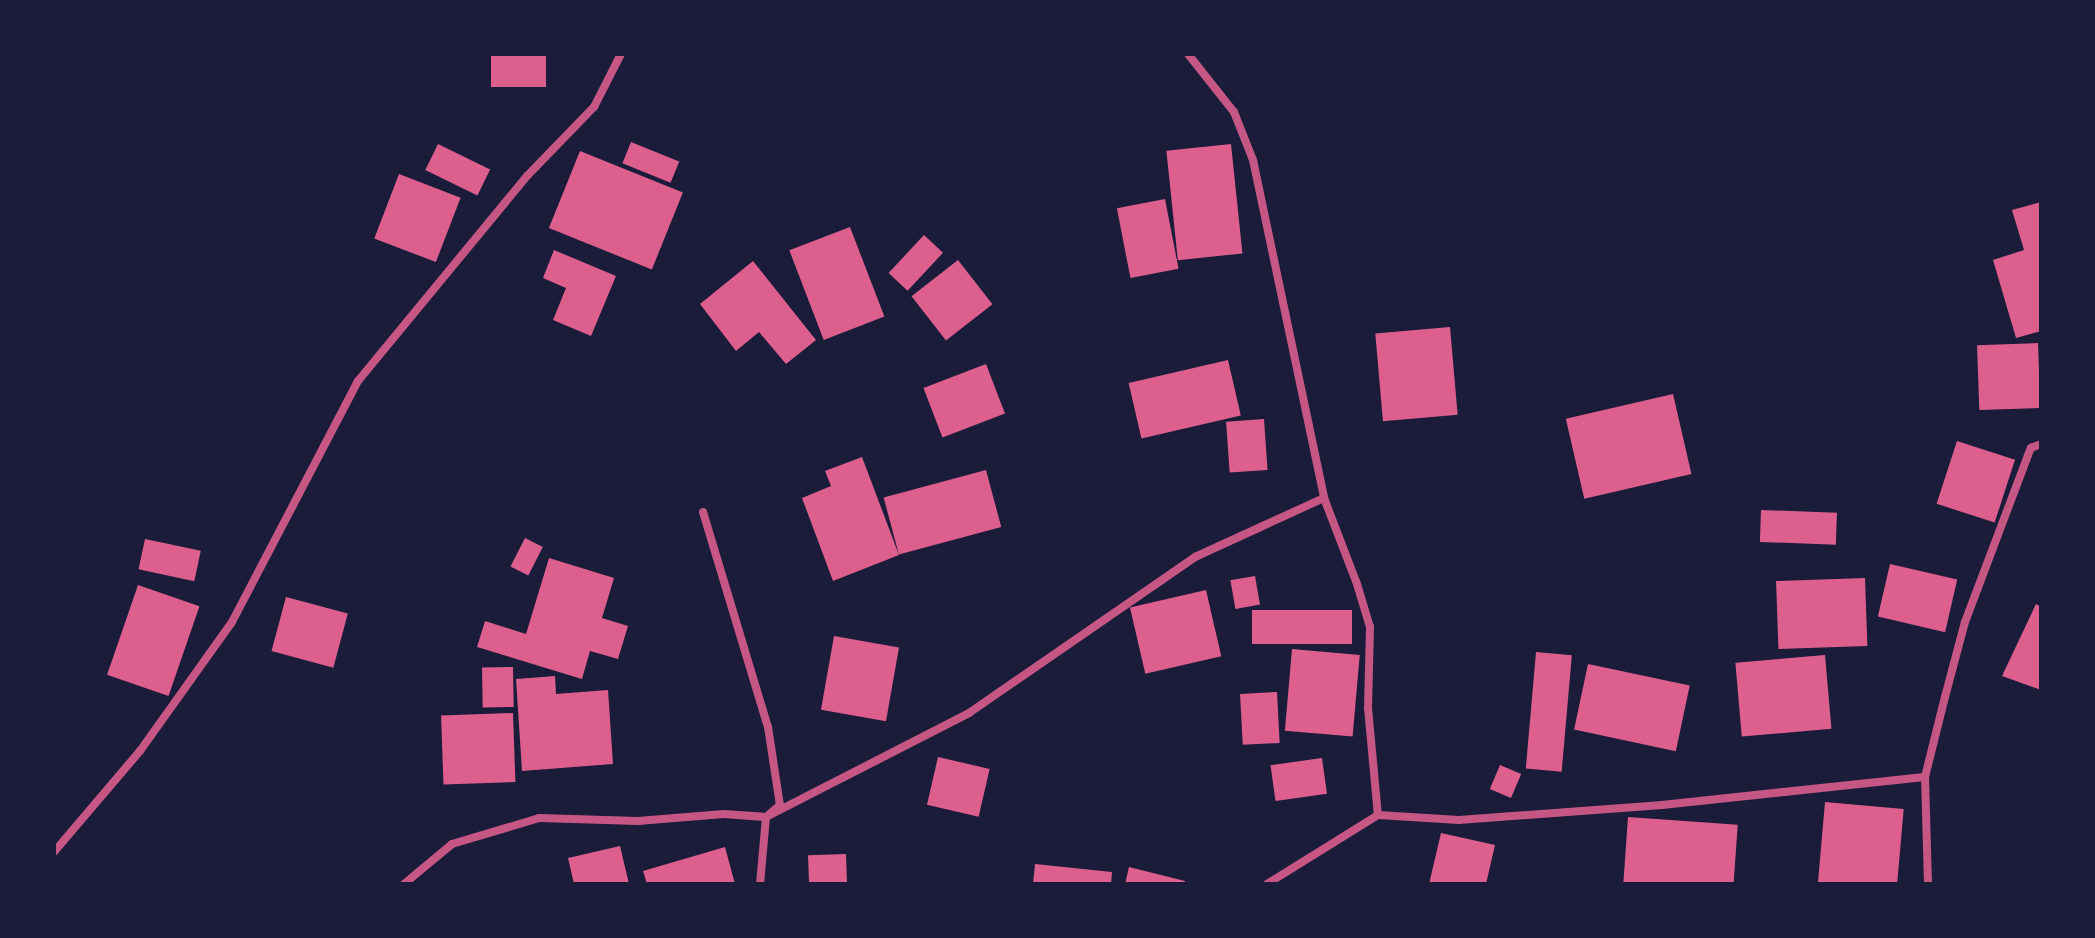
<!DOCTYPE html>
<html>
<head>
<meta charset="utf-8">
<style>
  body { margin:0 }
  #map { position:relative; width:2095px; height:938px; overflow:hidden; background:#1b1b3a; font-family:Mulish,sans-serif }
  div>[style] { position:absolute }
  .building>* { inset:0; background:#dd5f8e; transform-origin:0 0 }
  .minor>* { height:8px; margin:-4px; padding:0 4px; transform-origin:4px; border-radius:4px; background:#c65784 }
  span { translate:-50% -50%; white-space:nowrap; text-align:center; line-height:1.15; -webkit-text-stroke:8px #1b1b3a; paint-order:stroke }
  .frame { position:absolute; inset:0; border:56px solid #1b1b3a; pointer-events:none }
</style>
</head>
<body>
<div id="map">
  <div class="building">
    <div style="left:491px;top:54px;width:55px;height:33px"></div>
    <div style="left:631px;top:142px;width:52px;height:23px;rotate:22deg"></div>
    <div style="left:438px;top:144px;width:58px;height:29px;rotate:26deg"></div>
    <div style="left:1231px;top:144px;width:110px;height:65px;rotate:84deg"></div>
    <div style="left:580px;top:151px;width:111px;height:83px;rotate:22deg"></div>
    <div style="left:399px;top:174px;width:66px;height:69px;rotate:21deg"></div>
    <div style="left:1165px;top:199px;width:71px;height:49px;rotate:79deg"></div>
    <div style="clip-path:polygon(2041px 202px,2041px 331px,2016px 338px,1993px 260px,2024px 250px,2012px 210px)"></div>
    <div style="left:850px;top:227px;width:96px;height:65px;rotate:69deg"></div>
    <div style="left:924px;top:235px;width:26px;height:52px;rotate:43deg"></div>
    <div style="clip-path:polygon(554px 250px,616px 276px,591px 336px,553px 320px,566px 288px,543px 278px)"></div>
    <div style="left:958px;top:260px;width:56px;height:59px;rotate:52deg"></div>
    <div style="clip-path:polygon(753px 261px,816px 340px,786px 364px,759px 332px,736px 351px,700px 304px)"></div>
    <div style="left:1450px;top:327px;width:88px;height:75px;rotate:85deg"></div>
    <div style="left:2038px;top:343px;width:65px;height:61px;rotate:88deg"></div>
    <div style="left:1228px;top:360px;width:57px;height:102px;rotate:77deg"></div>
    <div style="left:986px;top:364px;width:53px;height:67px;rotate:69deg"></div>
    <div style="left:1673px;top:394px;width:82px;height:110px;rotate:77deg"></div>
    <div style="left:1264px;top:419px;width:51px;height:38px;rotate:86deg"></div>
    <div style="left:1957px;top:441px;width:61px;height:66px;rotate:18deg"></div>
    <div style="clip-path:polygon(862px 457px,899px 555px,833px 581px,802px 498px,831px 486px,825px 471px)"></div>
    <div style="left:986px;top:470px;width:59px;height:106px;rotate:75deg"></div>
    <div style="left:1761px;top:510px;width:76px;height:32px;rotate:2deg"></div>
    <div style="left:525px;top:538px;width:20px;height:32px;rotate:27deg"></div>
    <div style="left:145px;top:539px;width:57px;height:31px;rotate:12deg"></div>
    <div style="clip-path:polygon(549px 558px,614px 578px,602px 618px,628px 626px,618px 659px,590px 651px,582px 679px,477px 647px,485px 621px,526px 634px)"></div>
    <div style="left:1890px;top:564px;width:69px;height:54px;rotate:13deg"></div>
    <div style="left:1255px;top:576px;width:29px;height:25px;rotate:80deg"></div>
    <div style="left:1865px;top:578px;width:68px;height:89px;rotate:88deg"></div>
    <div style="left:138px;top:585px;width:65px;height:95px;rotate:19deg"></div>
    <div style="left:1206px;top:590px;width:68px;height:78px;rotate:77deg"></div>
    <div style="left:286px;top:597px;width:64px;height:56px;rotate:15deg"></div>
    <div style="clip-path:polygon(2036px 604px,2041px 607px,2041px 690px,2002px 676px)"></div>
    <div style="left:1252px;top:610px;width:100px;height:34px"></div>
    <div style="left:834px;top:636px;width:66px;height:75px;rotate:10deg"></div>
    <div style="left:1292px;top:649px;width:68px;height:82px;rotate:5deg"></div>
    <div style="left:1536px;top:652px;width:36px;height:117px;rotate:5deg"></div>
    <div style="left:1825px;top:655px;width:74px;height:90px;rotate:85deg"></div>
    <div style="left:1588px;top:664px;width:104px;height:67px;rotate:12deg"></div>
    <div style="left:513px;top:667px;width:40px;height:31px;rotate:89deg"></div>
    <div style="clip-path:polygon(555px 676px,556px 694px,608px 690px,613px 764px,522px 771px,516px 679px)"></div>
    <div style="left:1277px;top:692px;width:51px;height:37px;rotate:87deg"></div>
    <div style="left:513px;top:713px;width:69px;height:72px;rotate:88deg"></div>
    <div style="left:938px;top:757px;width:53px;height:49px;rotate:13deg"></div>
    <div style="left:1322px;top:758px;width:36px;height:52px;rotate:82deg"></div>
    <div style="left:1500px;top:765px;width:23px;height:26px;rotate:23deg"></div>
    <div style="left:1825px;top:802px;width:79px;height:82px;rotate:5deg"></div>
    <div style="left:1628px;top:817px;width:110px;height:67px;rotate:4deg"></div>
    <div style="clip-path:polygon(1441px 833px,1495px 845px,1486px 884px,1429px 884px)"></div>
    <div style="clip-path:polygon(620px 846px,629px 884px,574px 884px,568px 858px)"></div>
    <div style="clip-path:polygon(725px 847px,735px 884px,647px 884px,643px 871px)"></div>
    <div style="left:846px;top:854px;width:30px;height:38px;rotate:88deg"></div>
    <div style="clip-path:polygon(1035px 864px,1112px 872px,1111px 884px,1033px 884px)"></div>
    <div style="clip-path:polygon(1129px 867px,1185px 881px,1184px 884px,1125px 884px)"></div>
  </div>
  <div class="minor">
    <div style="left:1188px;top:54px;width:74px;rotate:51.6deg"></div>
    <div style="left:1234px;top:112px;width:52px;rotate:68.4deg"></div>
    <div style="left:1253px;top:160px;width:345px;rotate:78.1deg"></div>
    <div style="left:1324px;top:498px;width:92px;rotate:69deg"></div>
    <div style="left:1357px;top:584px;width:45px;rotate:73.2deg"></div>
    <div style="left:1370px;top:627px;width:81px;rotate:91.4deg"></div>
    <div style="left:1368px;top:708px;width:107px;rotate:84.7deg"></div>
    <div style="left:703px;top:512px;width:225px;rotate:73.2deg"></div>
    <div style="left:768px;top:727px;width:79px;rotate:81.3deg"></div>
    <div style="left:780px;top:805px;width:18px;rotate:139deg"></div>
    <div style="left:766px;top:817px;width:67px;rotate:95.1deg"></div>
    <div style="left:54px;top:852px;width:133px;rotate:-49.6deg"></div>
    <div style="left:140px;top:751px;width:158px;rotate:-54.5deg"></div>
    <div style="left:232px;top:622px;width:272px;rotate:-62.4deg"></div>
    <div style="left:358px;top:381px;width:267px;rotate:-50.5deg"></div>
    <div style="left:528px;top:175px;width:95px;rotate:-45.9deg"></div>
    <div style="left:594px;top:107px;width:59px;rotate:-63deg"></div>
    <div style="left:404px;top:884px;width:62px;rotate:-39.8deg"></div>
    <div style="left:452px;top:844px;width:91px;rotate:-16.6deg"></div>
    <div style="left:539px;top:818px;width:99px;rotate:1.7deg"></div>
    <div style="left:638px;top:821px;width:86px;rotate:-4.7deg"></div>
    <div style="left:724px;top:814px;width:42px;rotate:4.1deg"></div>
    <div style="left:766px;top:817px;width:228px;rotate:-27.1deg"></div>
    <div style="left:969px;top:713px;width:275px;rotate:-34.6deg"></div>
    <div style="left:1195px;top:557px;width:142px;rotate:-24.6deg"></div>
    <div style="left:1267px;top:884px;width:131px;rotate:-31.9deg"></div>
    <div style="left:1378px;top:815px;width:81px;rotate:3.5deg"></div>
    <div style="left:1459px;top:820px;width:204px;rotate:-4.2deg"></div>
    <div style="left:1662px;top:805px;width:264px;rotate:-6.1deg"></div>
    <div style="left:1928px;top:884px;width:107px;rotate:-91.6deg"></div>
    <div style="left:1925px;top:777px;width:82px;rotate:-76deg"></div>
    <div style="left:1945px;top:697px;width:78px;rotate:-75.1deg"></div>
    <div style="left:1965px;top:622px;width:178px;rotate:-69.3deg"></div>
    <div style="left:2028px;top:455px;width:8px;rotate:-67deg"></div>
    <div style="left:2031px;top:448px;width:11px;rotate:-22deg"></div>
  </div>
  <div class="frame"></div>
</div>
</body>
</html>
